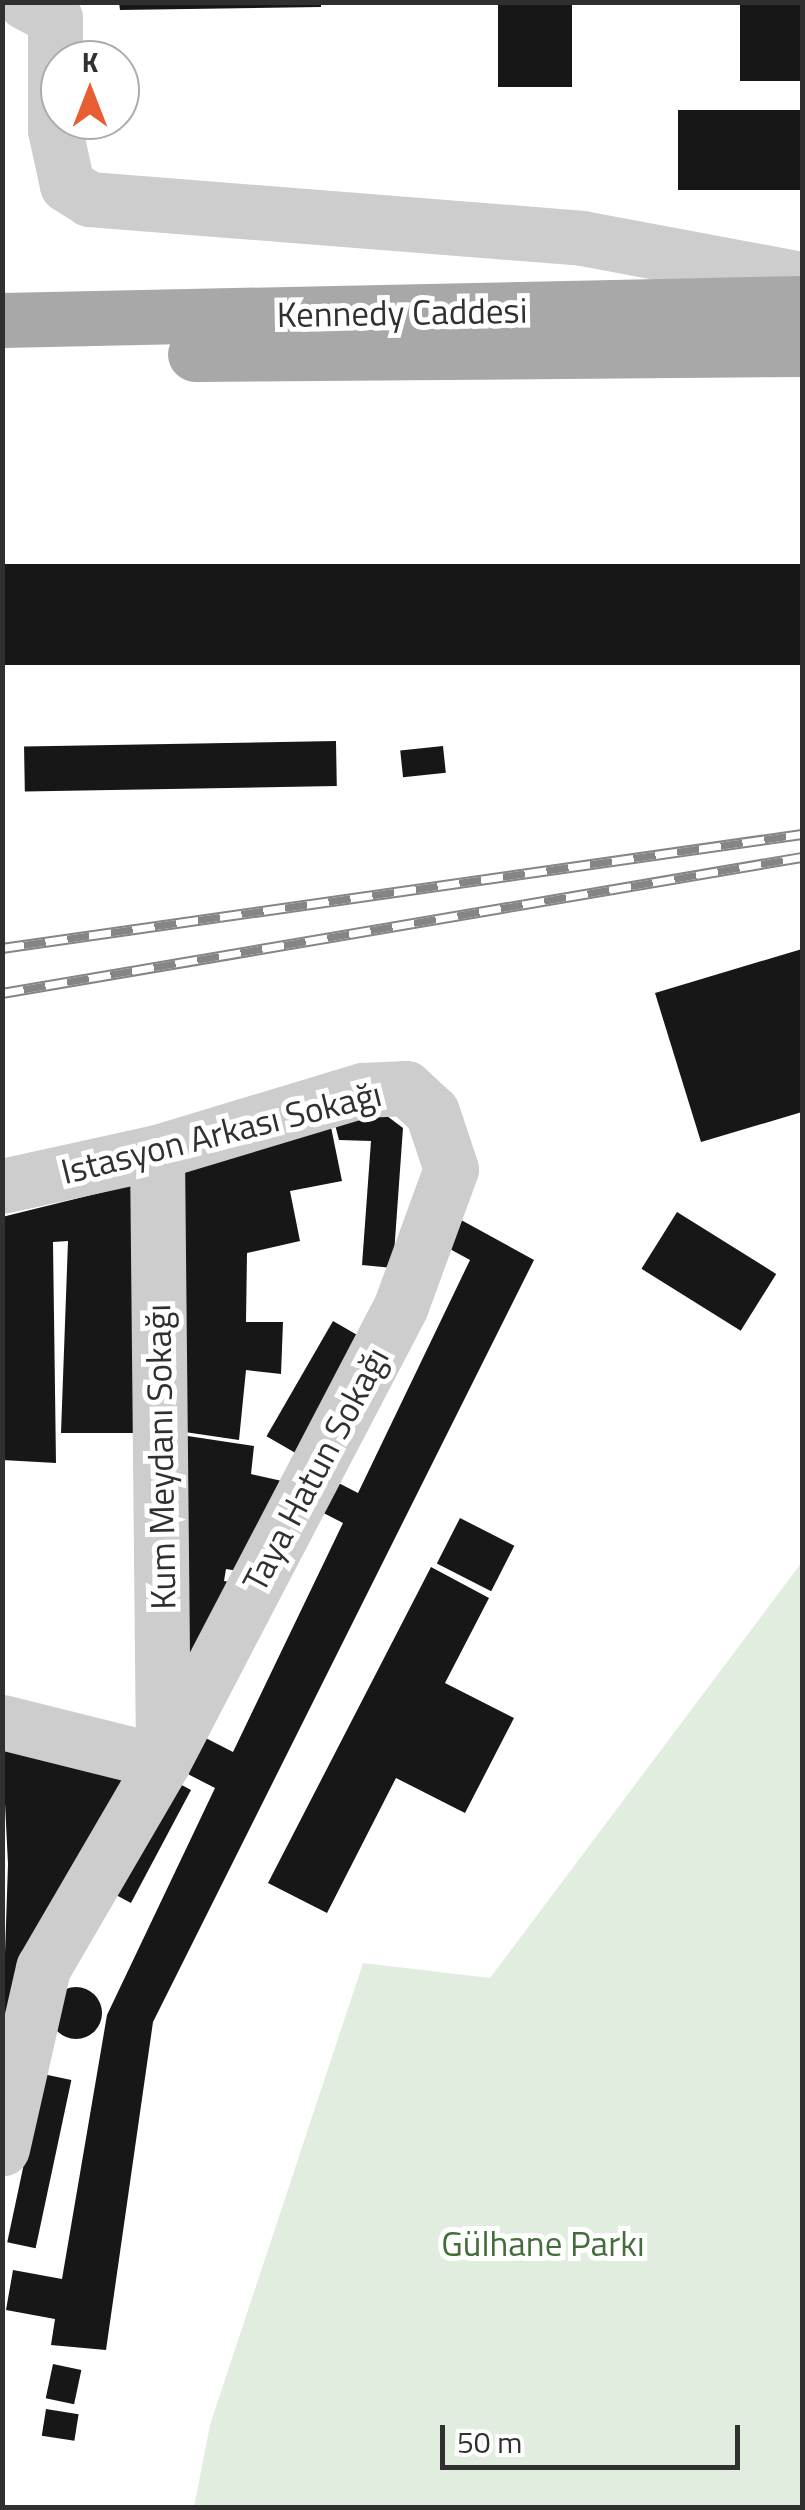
<!DOCTYPE html>
<html>
<head>
<meta charset="utf-8">
<style>
  body { margin:0 }
  #map { position:relative; width:805px; height:2510px; overflow:hidden; background:#fff; font-family:"Titillium Web",sans-serif }
  div>[style] { position:absolute }
  .green>* { inset:0; background:#e1edde }
  .building>* { inset:0; background:#171717; transform-origin:0 0 }
  .round { border-radius:50% }
  .minor>* { height:55px; margin:-27.5px; padding:0 27.5px; transform-origin:27.5px; border-radius:27.5px; background:#cdcdcd }
  .major>* { height:55px; margin:-27.5px; padding:0 27.5px; transform-origin:27.5px; border-radius:27.5px; background:#a8a8a8 }
  .rail>* { height:11px; margin-top:-5.5px; transform-origin:0; background:repeating-linear-gradient(90deg,#fff 0 22px,#858585 0 44px); box-sizing:border-box; border-block:2px solid #858585 }
  span { translate:-50% -50%; white-space:nowrap; text-align:center; line-height:1.15; -webkit-text-stroke:10px #fff; paint-order:stroke }
  .street-label { font-size:35px; color:#303030 }
  .park-label { font-size:35px; color:#446d3c }
  .frame { position:absolute; inset:0; border:5px solid #303030; pointer-events:none }
  .north { position:absolute; left:40px; top:40px; width:100px; height:100px; box-sizing:border-box; background:#fff; border:2px solid #acacac; border-radius:50%; rotate:0deg; font-size:28px; font-weight:700; line-height:40px; text-align:center; color:#303030 }
  .north::after { content:''; display:block; margin:auto; width:35px; height:45px; background:#e85d31; clip-path:polygon(50% 0,100% 100%,50% 72%,0 100%) }
  .scale { position:absolute; left:440px; top:2425px; width:300px; height:45px; box-sizing:border-box; border:5px solid #303030; border-top:0; padding-left:12px; font-size:30px; line-height:35px; white-space:nowrap; color:#303030; -webkit-text-stroke:8px #fff; paint-order:stroke }
</style>
</head>
<body>
<div id="map">
  <div class="green">
    <div style="clip-path:polygon(802px 1562px,802px 2507px,194px 2507px,210px 2425px,363px 1963px,490px 1978px)"></div>
  </div>
  <div class="building">
    <div style="clip-path:polygon(119px 2px,321px 2px,321px 7px,120px 10px)"></div>
    <div style="left:498px;top:2px;width:74px;height:85px"></div>
    <div style="left:740px;top:2px;width:62px;height:79px"></div>
    <div style="left:802px;top:110px;width:80px;height:124px;rotate:90deg"></div>
    <div style="left:802px;top:564px;width:101px;height:800px;rotate:90deg"></div>
    <div style="left:336px;top:741px;width:45px;height:312px;rotate:89deg"></div>
    <div style="left:443px;top:746px;width:27px;height:43px;rotate:84deg"></div>
    <div style="clip-path:polygon(802px 949px,802px 1112px,701px 1142px,655px 993px)"></div>
    <div style="clip-path:polygon(375px 1107px,403px 1128px,393px 1268px,362px 1265px,371px 1141px,339px 1140px,333px 1117px)"></div>
    <div style="clip-path:polygon(331px 1127px,342px 1181px,290px 1191px,300px 1241px,247px 1253px,246px 1322px,283px 1322px,281px 1374px,246px 1370px,239px 1440px,171px 1430px,177px 1160px)"></div>
    <div style="clip-path:polygon(140px 1183px,138px 1433px,61px 1433px,68px 1241px,53px 1242px,56px 1463px,2px 1460px,2px 1217px)"></div>
    <div style="left:677px;top:1212px;width:117px;height:67px;rotate:32deg"></div>
    <div style="clip-path:polygon(452px 1215px,534px 1260px,153px 2022px,106px 2350px,51px 2345px,55px 2319px,6px 2310px,13px 2270px,62px 2279px,107px 2015px,215px 1788px,176px 1768px,194px 1732px,233px 1752px,343px 1523px,308px 1505px,323px 1475px,358px 1493px,470px 1260px,437px 1242px)"></div>
    <div style="left:333px;top:1321px;width:40px;height:133px;rotate:30deg"></div>
    <div style="clip-path:polygon(181px 1435px,254px 1446px,251px 1474px,282px 1481px,251px 1573px,226px 1569px,224px 1581px,235px 1583px,200px 1653px,176px 1652px)"></div>
    <div style="left:460px;top:1518px;width:61px;height:51px;rotate:27deg"></div>
    <div style="clip-path:polygon(431px 1567px,489px 1598px,445px 1683px,514px 1718px,465px 1813px,396px 1778px,327px 1913px,268px 1883px)"></div>
    <div style="clip-path:polygon(2px 1742px,138px 1779px,2px 2043px,8px 1864px)"></div>
    <div style="left:176px;top:1782px;width:17px;height:128px;rotate:28deg"></div>
    <div class="round" style="left:50px;top:1987px;width:52px;height:52px"></div>
    <div style="left:43px;top:2074px;width:29px;height:172px;rotate:12deg"></div>
    <div style="left:53px;top:2364px;width:29px;height:35px;rotate:12deg"></div>
    <div style="left:46px;top:2409px;width:33px;height:27px;rotate:9deg"></div>
  </div>
  <div class="minor">
    <div style="left:25px;top:2px;width:34px;rotate:28deg"></div>
    <div style="left:55px;top:18px;width:112px;rotate:90deg"></div>
    <div style="left:55px;top:130px;width:56px;rotate:77.7deg"></div>
    <div style="left:67px;top:185px;width:26px;rotate:32deg"></div>
    <div style="left:89px;top:199px;width:495px;rotate:4.5deg"></div>
    <div style="left:582px;top:238px;width:224px;rotate:10.6deg"></div>
    <div style="left:157px;top:1152px;width:602px;rotate:89.43deg"></div>
    <div style="left:2px;top:1186px;width:159px;rotate:-12.4deg"></div>
    <div style="left:157px;top:1152px;width:215px;rotate:-16.8deg"></div>
    <div style="left:363px;top:1090px;width:43px;rotate:-2.7deg"></div>
    <div style="left:406px;top:1088px;width:35px;rotate:43deg"></div>
    <div style="left:432px;top:1112px;width:60px;rotate:71.6deg"></div>
    <div style="left:451px;top:1169px;width:146px;rotate:110.1deg"></div>
    <div style="left:401px;top:1306px;width:514px;rotate:117.56deg"></div>
    <div style="left:163px;top:1762px;width:238px;rotate:120.2deg"></div>
    <div style="left:43px;top:1968px;width:185px;rotate:102.8deg"></div>
    <div style="left:2px;top:1722px;width:166px;rotate:14deg"></div>
  </div>
  <div class="major">
    <div style="left:2px;top:320px;width:800px;rotate:-1.22deg"></div>
    <div style="left:195px;top:354px;width:607px;rotate:-0.47deg"></div>
  </div>
  <div class="rail">
    <div style="left:2px;top:948px;width:808px;rotate:-8.11deg"></div>
    <div style="left:2px;top:993px;width:811px;rotate:-9.65deg"></div>
  </div>
  <div class="street-label">
    <span style="left:402px;top:312px;rotate:-1deg">Kennedy Caddesi</span>
    <span style="left:221px;top:1132px;rotate:-14deg">Istasyon Arkası Sokağı</span>
    <span style="left:160px;top:1457px;rotate:-91deg">Kum Meydanı Sokağı</span>
    <span style="left:315px;top:1469px;rotate:-62deg">Taya Hatun Sokağı</span>
  </div>
  <div class="park-label">
    <span style="left:543px;top:2243px">Gülhane Parkı</span>
  </div>
  <div class="frame"></div>
  <div class="north">K</div>
  <div class="scale">50 m</div>
</div>
</body>
</html>
